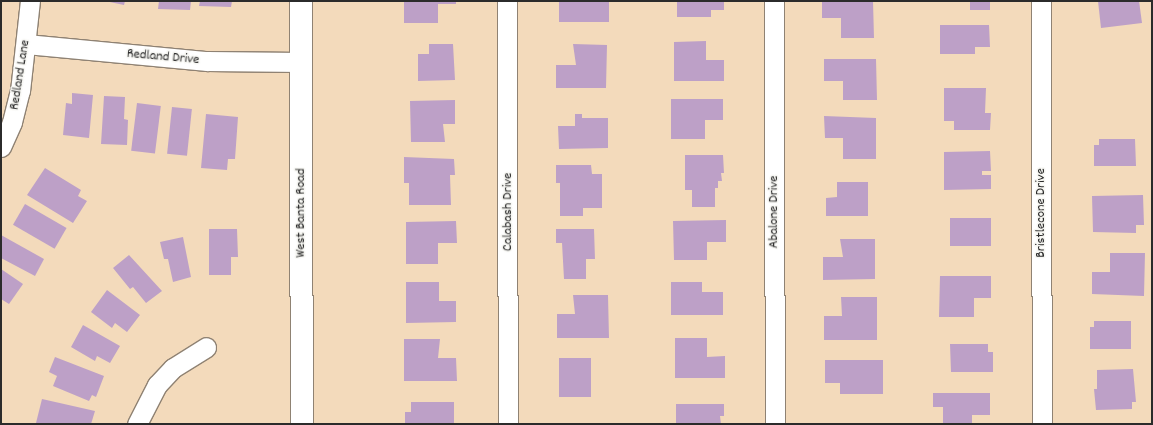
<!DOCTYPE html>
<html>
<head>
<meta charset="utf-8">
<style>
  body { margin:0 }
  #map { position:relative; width:1153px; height:425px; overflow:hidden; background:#f3dabb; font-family:Dekko,sans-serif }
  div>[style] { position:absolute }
  .building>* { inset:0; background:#bda0c7; transform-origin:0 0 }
  .roads { filter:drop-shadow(1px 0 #8f8273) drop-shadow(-1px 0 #8f8273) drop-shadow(0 1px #8f8273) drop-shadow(0 -1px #8f8273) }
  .minor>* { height:19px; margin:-9.5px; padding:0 9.5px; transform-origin:9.5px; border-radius:9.5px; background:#fff }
  .tertiary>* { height:22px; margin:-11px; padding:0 11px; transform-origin:11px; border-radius:11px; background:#fff }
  span { translate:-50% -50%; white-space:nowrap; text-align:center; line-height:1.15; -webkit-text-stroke:3px #f6f6f2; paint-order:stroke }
  .street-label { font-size:14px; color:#2b2b2b }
  .frame { position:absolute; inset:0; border:2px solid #2b2b2b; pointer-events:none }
</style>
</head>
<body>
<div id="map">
  <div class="building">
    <div style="clip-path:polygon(105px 1px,125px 1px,124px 5px)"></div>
    <div style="clip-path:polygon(159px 1px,191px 1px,190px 10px,158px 9px)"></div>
    <div style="clip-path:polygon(200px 1px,232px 1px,231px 7px,199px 6px)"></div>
    <div style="clip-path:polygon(404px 1px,456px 1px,456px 4px,438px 4px,438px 23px,404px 23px)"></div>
    <div style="left:559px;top:1px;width:50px;height:21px"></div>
    <div style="clip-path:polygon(677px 1px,724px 1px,724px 10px,711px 10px,711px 17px,677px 17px)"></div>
    <div style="clip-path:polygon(822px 1px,873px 1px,874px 38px,841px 38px,841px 18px,822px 18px)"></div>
    <div style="left:970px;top:1px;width:20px;height:9px"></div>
    <div style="clip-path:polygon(1098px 1px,1139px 1px,1142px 23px,1101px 28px)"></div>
    <div style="clip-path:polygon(940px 25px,989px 25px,990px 47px,975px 47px,975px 54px,940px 54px)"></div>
    <div style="clip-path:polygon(706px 41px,706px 60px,724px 60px,724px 81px,674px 81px,674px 42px)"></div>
    <div style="clip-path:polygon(429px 44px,453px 44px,455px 80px,418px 81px,418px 54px,429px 54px)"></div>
    <div style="clip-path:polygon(573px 44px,607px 45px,606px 88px,556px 88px,556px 65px,576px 65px)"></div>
    <div style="clip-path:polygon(824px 59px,876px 59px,877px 100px,843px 100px,843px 81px,824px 81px)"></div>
    <div style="clip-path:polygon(944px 88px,986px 88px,985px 113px,991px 113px,990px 130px,954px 130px,954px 121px,944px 121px)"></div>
    <div style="clip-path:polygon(72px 93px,93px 95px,89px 138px,63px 135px,66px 103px,72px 104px)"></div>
    <div style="clip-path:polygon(104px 96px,125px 97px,124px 119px,128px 120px,127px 145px,101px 144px)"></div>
    <div style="clip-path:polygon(671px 99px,723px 99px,723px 120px,705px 120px,705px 139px,671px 139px)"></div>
    <div style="clip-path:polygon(455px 100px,455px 124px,443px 124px,445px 142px,411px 142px,410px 101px)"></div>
    <div style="left:137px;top:103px;width:24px;height:48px;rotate:7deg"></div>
    <div style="left:172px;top:107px;width:20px;height:47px;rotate:6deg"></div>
    <div style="clip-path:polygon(206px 114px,238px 117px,235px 159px,228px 159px,227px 170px,201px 168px)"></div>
    <div style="clip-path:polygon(575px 114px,582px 114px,582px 118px,608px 118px,608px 148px,559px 149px,558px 126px,575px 126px)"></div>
    <div style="clip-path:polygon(824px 116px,876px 118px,876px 159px,843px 159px,843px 138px,825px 138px)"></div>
    <div style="clip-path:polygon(1099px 139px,1135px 139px,1136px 166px,1094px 166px,1094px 145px,1099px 145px)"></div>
    <div style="clip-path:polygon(990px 151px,991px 171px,982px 171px,982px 175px,991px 175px,991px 189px,944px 190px,944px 152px)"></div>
    <div style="clip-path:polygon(685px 155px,723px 155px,724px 173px,721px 173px,722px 181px,718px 181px,718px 188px,715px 188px,715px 207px,692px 207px,692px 190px,685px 190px)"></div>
    <div style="clip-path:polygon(404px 157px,454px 159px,455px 175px,450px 175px,451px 205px,409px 205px,409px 183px,404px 183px)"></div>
    <div style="clip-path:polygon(556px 165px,591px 165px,592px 174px,602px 174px,602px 208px,583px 208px,583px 216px,560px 216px,560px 183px,556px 183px)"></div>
    <div style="clip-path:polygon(45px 168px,81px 190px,78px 196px,87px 201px,73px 223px,27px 195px)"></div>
    <div style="clip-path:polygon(837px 182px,868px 182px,868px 216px,826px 216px,826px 198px,837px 197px)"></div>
    <div style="clip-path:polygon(1143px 195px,1144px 225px,1136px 225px,1136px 233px,1093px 232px,1092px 196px)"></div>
    <div style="left:25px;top:204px;width:48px;height:24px;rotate:30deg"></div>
    <div style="left:950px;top:218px;width:41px;height:28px"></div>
    <div style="clip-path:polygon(726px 220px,726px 242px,707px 242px,707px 260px,674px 260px,673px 221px)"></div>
    <div style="clip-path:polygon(456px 221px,457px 243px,438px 243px,438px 264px,406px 264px,406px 222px)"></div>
    <div style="clip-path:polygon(209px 229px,237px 229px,238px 257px,231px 257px,231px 275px,209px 275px)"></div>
    <div style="clip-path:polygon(556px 229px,594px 229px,595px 259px,586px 259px,586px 279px,564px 279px,562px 243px,556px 243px)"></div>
    <div style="clip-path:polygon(1px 235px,44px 259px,35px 276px,1px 258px)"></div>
    <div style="clip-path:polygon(183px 237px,191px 277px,173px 282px,168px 259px,164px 259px,160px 242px)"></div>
    <div style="clip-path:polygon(840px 239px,875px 239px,875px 279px,823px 280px,823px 257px,843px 257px)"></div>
    <div style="clip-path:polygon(1110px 253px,1145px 253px,1144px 296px,1092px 294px,1092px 272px,1110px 272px)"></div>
    <div style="clip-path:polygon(129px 255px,162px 291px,146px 303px,133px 287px,130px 289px,113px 268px)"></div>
    <div style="clip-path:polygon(1px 269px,23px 284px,9px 304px,1px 299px)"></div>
    <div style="clip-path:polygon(940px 276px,991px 276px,991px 298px,974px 298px,974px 317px,939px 317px)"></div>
    <div style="clip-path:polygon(406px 282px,439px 282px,439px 301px,456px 301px,456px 322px,406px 323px)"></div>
    <div style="clip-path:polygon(671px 282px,702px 282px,702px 292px,723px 292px,723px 315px,671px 315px)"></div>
    <div style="clip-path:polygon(107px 290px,140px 315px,127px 332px,115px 323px,112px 328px,91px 312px)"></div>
    <div style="clip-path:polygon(573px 295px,608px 295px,609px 338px,557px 338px,557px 314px,575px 314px)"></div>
    <div style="clip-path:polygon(841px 297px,877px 297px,877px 340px,824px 340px,824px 316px,842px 316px)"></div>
    <div style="clip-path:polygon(1094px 321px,1131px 321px,1131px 349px,1090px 349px,1090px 327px,1094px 327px)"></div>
    <div style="clip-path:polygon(83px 325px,120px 346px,110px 363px,97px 356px,95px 361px,71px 347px)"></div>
    <div style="clip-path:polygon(675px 338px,707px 338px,707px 357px,725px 356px,725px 378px,675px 378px)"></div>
    <div style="clip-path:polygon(404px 339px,440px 339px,438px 358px,456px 358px,457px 381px,404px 381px)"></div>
    <div style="clip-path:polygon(950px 344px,988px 344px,988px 352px,993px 352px,993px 372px,951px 372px)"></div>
    <div style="clip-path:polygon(55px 357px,104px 376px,96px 397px,92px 395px,89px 401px,53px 386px,57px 376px,49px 372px)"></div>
    <div style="left:559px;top:358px;width:32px;height:39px"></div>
    <div style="clip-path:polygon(825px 360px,883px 360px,883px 394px,840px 394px,840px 383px,825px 383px)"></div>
    <div style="clip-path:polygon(1133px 369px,1136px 402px,1132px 402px,1132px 409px,1096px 410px,1094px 389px,1097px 389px,1097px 370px)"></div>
    <div style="clip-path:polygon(933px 393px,990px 393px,990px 415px,972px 415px,972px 423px,943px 423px,943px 407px,933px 407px)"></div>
    <div style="clip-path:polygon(42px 399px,95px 411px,91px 424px,36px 423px)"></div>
    <div style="clip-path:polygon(411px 402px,454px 402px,454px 424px,405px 424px,405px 412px,411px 412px)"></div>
    <div style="clip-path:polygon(676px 404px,724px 404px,724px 416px,720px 416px,721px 424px,676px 424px)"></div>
  </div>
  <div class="roads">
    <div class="minor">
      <div style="left:507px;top:1px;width:423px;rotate:89.9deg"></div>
      <div style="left:774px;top:1px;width:423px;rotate:89.9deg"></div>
      <div style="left:1041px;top:1px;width:423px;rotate:89.9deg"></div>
      <div style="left:26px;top:44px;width:182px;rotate:5.4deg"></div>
      <div style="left:207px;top:61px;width:94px;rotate:0.6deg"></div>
      <div style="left:1px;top:147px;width:27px;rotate:-66deg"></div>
      <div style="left:12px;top:122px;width:32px;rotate:-76deg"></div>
      <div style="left:20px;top:91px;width:91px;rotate:-83.7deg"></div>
      <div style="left:137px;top:424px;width:44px;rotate:-62.9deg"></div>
      <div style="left:157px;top:385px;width:23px;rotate:-47deg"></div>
      <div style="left:173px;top:368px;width:39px;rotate:-32deg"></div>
    </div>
    <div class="tertiary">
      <div style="left:301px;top:1px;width:423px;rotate:89.9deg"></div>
    </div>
  </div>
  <div class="street-label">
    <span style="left:163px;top:57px;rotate:5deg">Redland Drive</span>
    <span style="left:20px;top:75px;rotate:-81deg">Redland Lane</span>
    <span style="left:508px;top:212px;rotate:-90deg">Calabash Drive</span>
    <span style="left:774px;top:212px;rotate:-90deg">Abalone Drive</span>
    <span style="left:301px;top:213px;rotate:-90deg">West Banta Road</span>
    <span style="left:1041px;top:213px;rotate:-90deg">Bristlecone Drive</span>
  </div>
  <div class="frame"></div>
</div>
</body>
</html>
